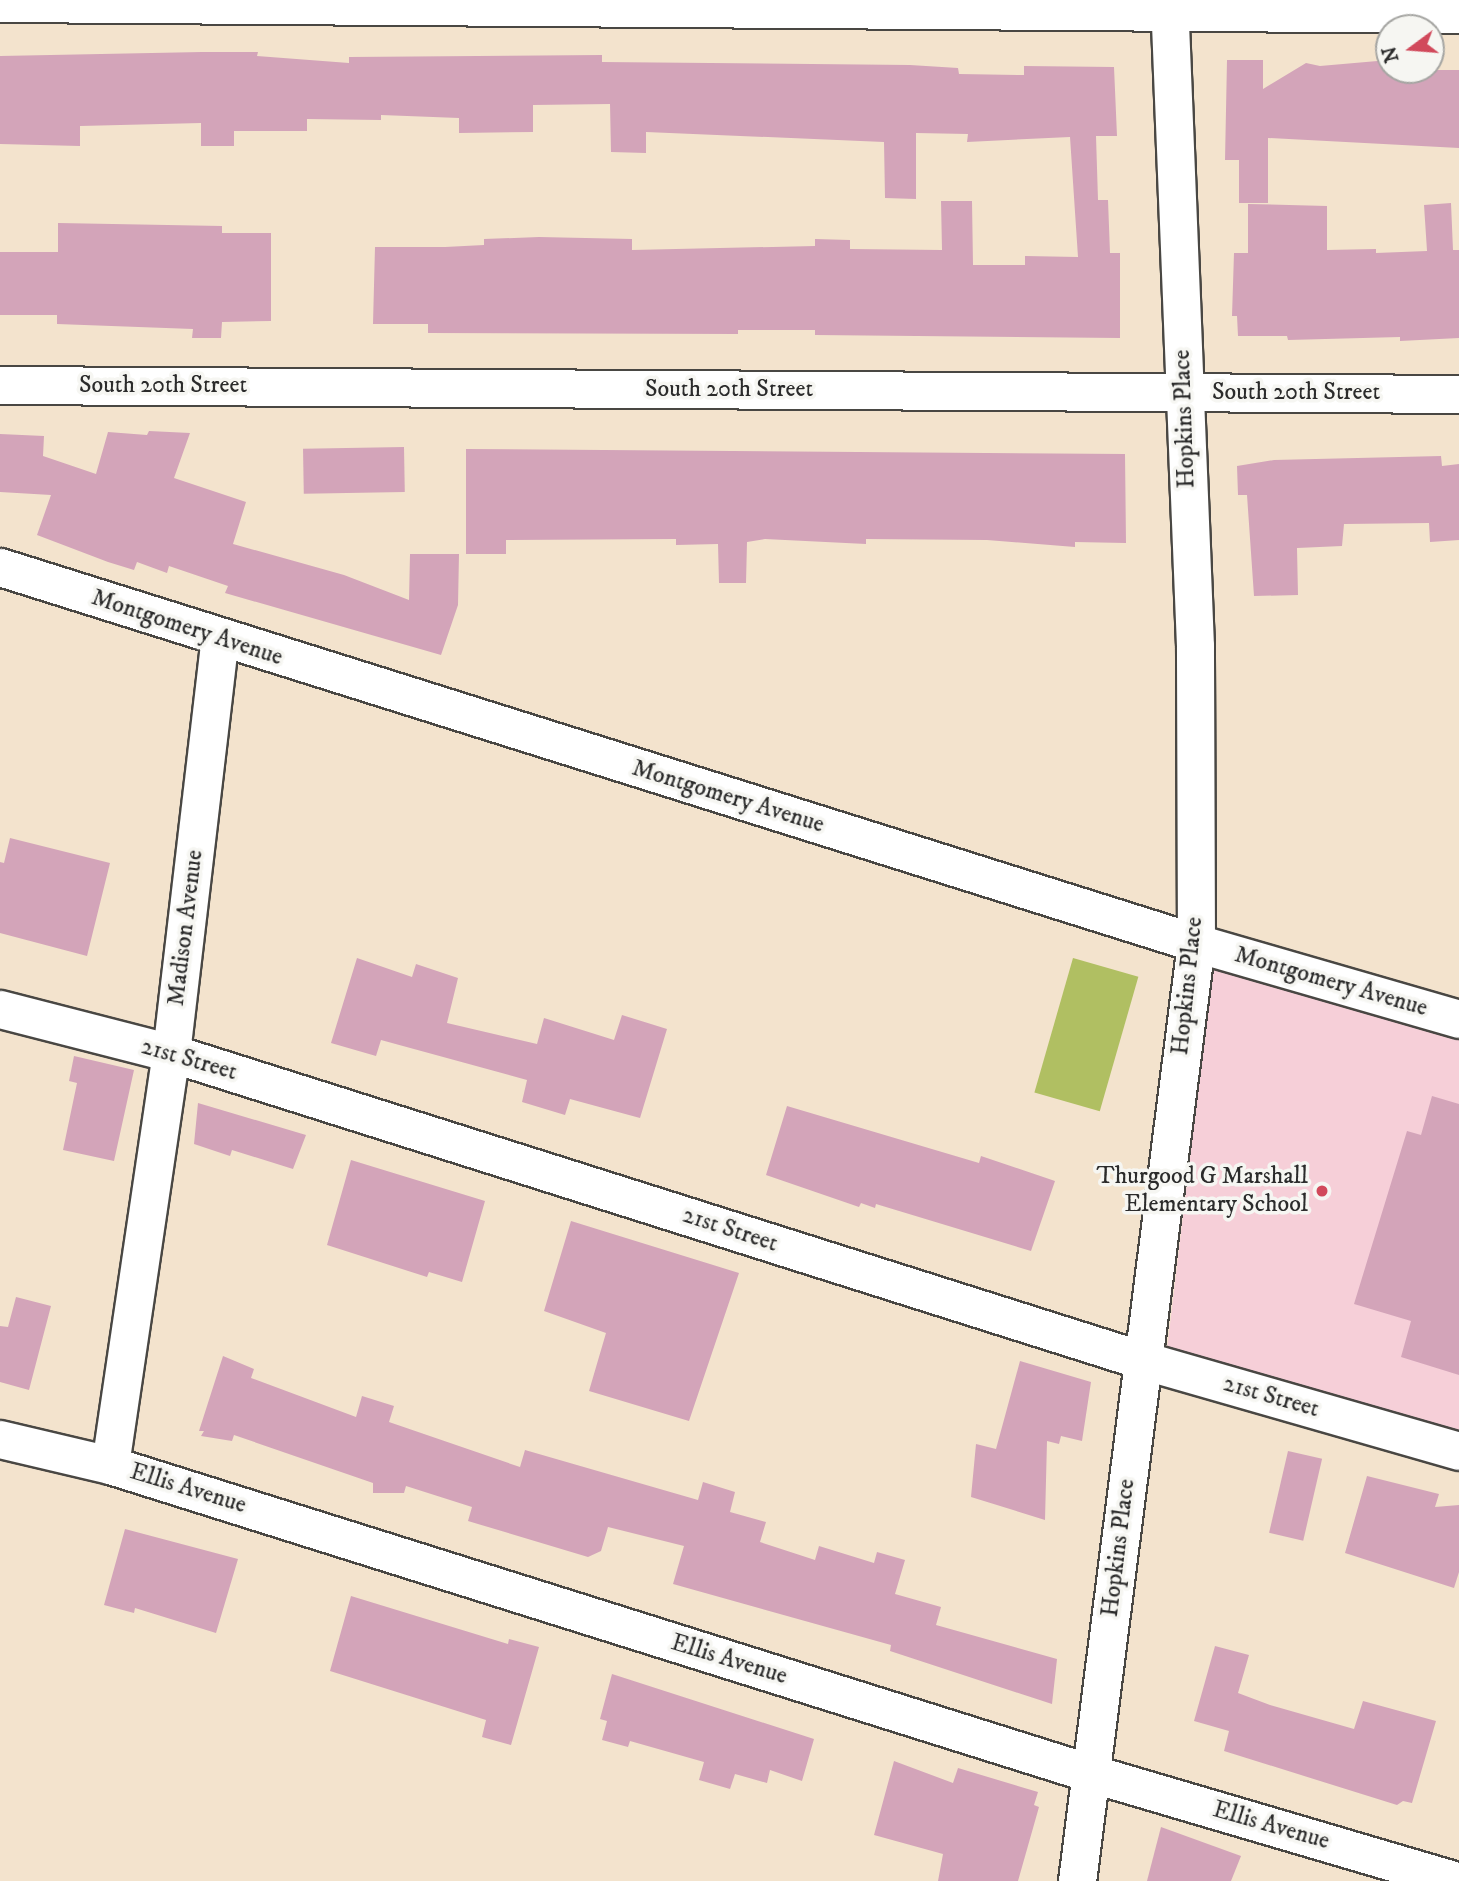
<!DOCTYPE html>
<html>
<head>
<meta charset="utf-8">
<style>
  body { margin:0 }
  #map { position:relative; width:1459px; height:1881px; overflow:hidden; background:#f3e3cd; font-family:"IM FELL DW Pica",serif }
  div>[style] { position:absolute }
  .built>* { inset:0; background:#f6cfd8 }
  .green>* { inset:0; background:#b0bf62; transform-origin:0 0 }
  .building>* { inset:0; background:#d3a4b9; transform-origin:0 0 }
  .roads { filter:drop-shadow(2px 0 #494743) drop-shadow(-2px 0 #494743) drop-shadow(0 2px #494743) drop-shadow(0 -2px #494743) }
  .minor>* { height:37px; margin:-18.5px; padding:0 18.5px; transform-origin:18.5px; border-radius:18.5px; background:#fff }
  .dots>* { width:19px; height:19px; translate:-50% -50%; box-sizing:border-box; border:4px solid #f6f6f2; border-radius:50% }
  span { translate:-50% -50%; white-space:nowrap; text-align:center; line-height:1.15; -webkit-text-stroke:7px #f6f6f2; paint-order:stroke }
  .street-label { font-size:24px; color:#2b2b2b }
  .poi-label { font-size:24px; color:#2b2b2b }
  .right { translate:-100% -50%; text-align:right }
  .north { position:absolute; left:1375px; top:14px; width:70px; height:70px; box-sizing:border-box; background:#f6f6f2; border:2px solid #a5a5a2; border-radius:50%; rotate:254deg; font-size:19px; font-weight:700; line-height:28px; text-align:center; color:#2b2b2b }
  .north::after { content:''; display:block; margin:auto; width:24px; height:32px; background:#d1495b; clip-path:polygon(50% 0,100% 100%,50% 72%,0 100%) }
</style>
</head>
<body>
<div id="map">
  <div class="built">
    <div style="clip-path:polygon(1214px 957px,1459px 1031px,1459px 1433px,1167px 1350px)"></div>
  </div>
  <div class="green">
    <div style="left:1073px;top:958px;width:68px;height:140px;rotate:16deg"></div>
  </div>
  <div class="building">
    <div style="clip-path:polygon(202px 52px,258px 52px,257px 56px,349px 63px,349px 57px,602px 55px,602px 62px,910px 65px,958px 68px,959px 74px,1024px 75px,1024px 66px,1114px 67px,1117px 136px,1096px 136px,1098px 200px,1108px 200px,1110px 253px,1120px 253px,1120px 338px,815px 335px,815px 330px,738px 330px,738px 334px,428px 333px,428px 324px,373px 324px,375px 247px,445px 247px,484px 245px,484px 239px,539px 237px,632px 239px,632px 250px,815px 246px,815px 239px,850px 240px,850px 249px,942px 250px,941px 201px,972px 201px,973px 265px,1025px 265px,1025px 256px,1078px 257px,1070px 137px,967px 142px,968px 134px,916px 133px,916px 199px,885px 198px,884px 142px,646px 132px,646px 153px,611px 152px,610px 104px,533px 105px,533px 132px,459px 133px,459px 118px,381px 115px,381px 120px,307px 119px,307px 131px,234px 131px,234px 146px,201px 146px,201px 123px,80px 126px,80px 146px,0 144px,0 56px)"></div>
    <div style="clip-path:polygon(1227px 60px,1263px 60px,1263px 89px,1306px 63px,1320px 66px,1389px 60px,1389px 70px,1459px 70px,1459px 148px,1268px 138px,1268px 203px,1239px 203px,1239px 160px,1225px 160px)"></div>
    <div style="clip-path:polygon(1451px 203px,1453px 250px,1459px 250px,1459px 338px,1400px 341px,1400px 337px,1288px 340px,1287px 336px,1238px 336px,1237px 316px,1232px 316px,1234px 253px,1248px 253px,1248px 204px,1327px 206px,1327px 250px,1376px 249px,1376px 253px,1427px 251px,1424px 205px)"></div>
    <div style="clip-path:polygon(58px 223px,222px 226px,222px 233px,271px 233px,271px 321px,222px 322px,221px 338px,192px 338px,193px 329px,57px 324px,57px 315px,0 315px,0 252px,58px 252px)"></div>
    <div style="clip-path:polygon(149px 431px,190px 433px,174px 478px,246px 502px,233px 544px,344px 575px,409px 600px,410px 554px,459px 554px,458px 605px,441px 655px,225px 593px,228px 586px,169px 566px,167px 573px,137px 562px,134px 570px,108px 562px,37px 535px,51px 495px,0 492px,0 434px,44px 436px,43px 456px,96px 474px,108px 432px,147px 435px)"></div>
    <div style="left:404px;top:447px;width:45px;height:101px;rotate:89deg"></div>
    <div style="clip-path:polygon(466px 449px,1125px 454px,1126px 543px,1075px 542px,1075px 547px,987px 540px,866px 539px,866px 544px,765px 539px,747px 542px,746px 583px,719px 583px,718px 544px,676px 545px,676px 539px,506px 540px,506px 554px,466px 554px)"></div>
    <div style="clip-path:polygon(1441px 456px,1442px 466px,1459px 464px,1459px 540px,1430px 542px,1429px 523px,1344px 524px,1342px 546px,1297px 548px,1298px 595px,1254px 596px,1247px 495px,1238px 495px,1237px 466px,1274px 460px)"></div>
    <div style="clip-path:polygon(10px 838px,110px 863px,87px 956px,0 933px,0 862px,4px 863px)"></div>
    <div style="clip-path:polygon(357px 958px,412px 977px,416px 964px,458px 978px,447px 1023px,537px 1044px,544px 1018px,614px 1040px,622px 1015px,667px 1029px,640px 1118px,570px 1099px,565px 1115px,522px 1102px,527px 1080px,381px 1040px,376px 1056px,331px 1043px)"></div>
    <div style="clip-path:polygon(74px 1056px,134px 1070px,114px 1161px,63px 1150px,77px 1083px,69px 1081px)"></div>
    <div style="clip-path:polygon(1432px 1096px,1459px 1104px,1459px 1375px,1401px 1357px,1411px 1321px,1354px 1304px,1407px 1131px,1421px 1135px)"></div>
    <div style="clip-path:polygon(198px 1103px,306px 1135px,293px 1169px,232px 1150px,230px 1156px,194px 1144px)"></div>
    <div style="clip-path:polygon(787px 1106px,979px 1163px,981px 1156px,1055px 1181px,1031px 1251px,876px 1204px,875px 1208px,861px 1203px,859px 1207px,766px 1175px)"></div>
    <div style="clip-path:polygon(351px 1160px,485px 1201px,462px 1282px,429px 1272px,427px 1277px,327px 1245px)"></div>
    <div style="clip-path:polygon(571px 1221px,739px 1273px,689px 1421px,589px 1391px,606px 1333px,544px 1311px)"></div>
    <div style="clip-path:polygon(16px 1297px,51px 1306px,29px 1390px,0 1382px,0 1326px,8px 1327px)"></div>
    <div style="clip-path:polygon(223px 1356px,254px 1369px,251px 1378px,356px 1417px,362px 1396px,394px 1406px,389px 1422px,520px 1467px,525px 1450px,698px 1500px,703px 1482px,735px 1492px,730px 1512px,766px 1522px,760px 1542px,815px 1560px,819px 1546px,874px 1563px,877px 1552px,905px 1560px,895px 1594px,941px 1607px,936px 1625px,1057px 1659px,1052px 1704px,890px 1651px,891px 1645px,673px 1584px,684px 1546px,608px 1527px,601px 1551px,588px 1557px,468px 1521px,472px 1507px,406px 1486px,404px 1493px,373px 1493px,373px 1483px,234px 1435px,232px 1441px,201px 1436px,204px 1431px,199px 1431px)"></div>
    <div style="clip-path:polygon(1020px 1361px,1091px 1382px,1082px 1441px,1061px 1436px,1059px 1444px,1047px 1441px,1045px 1520px,971px 1497px,976px 1444px,996px 1449px)"></div>
    <div style="left:1288px;top:1451px;width:35px;height:84px;rotate:13deg"></div>
    <div style="clip-path:polygon(1367px 1476px,1439px 1494px,1435px 1507px,1459px 1505px,1459px 1572px,1454px 1588px,1345px 1553px)"></div>
    <div style="clip-path:polygon(125px 1529px,238px 1559px,216px 1633px,135px 1608px,134px 1613px,104px 1605px)"></div>
    <div style="clip-path:polygon(351px 1596px,508px 1644px,509px 1639px,539px 1647px,511px 1745px,482px 1737px,486px 1720px,330px 1671px)"></div>
    <div style="clip-path:polygon(1215px 1646px,1249px 1655px,1238px 1693px,1270px 1705px,1354px 1729px,1363px 1701px,1436px 1721px,1412px 1803px,1403px 1801px,1397px 1805px,1224px 1751px,1229px 1731px,1194px 1721px)"></div>
    <div style="clip-path:polygon(612px 1674px,814px 1739px,802px 1781px,770px 1770px,767px 1783px,735px 1774px,730px 1789px,699px 1780px,704px 1762px,630px 1741px,628px 1747px,602px 1740px,607px 1721px,600px 1719px)"></div>
    <div style="clip-path:polygon(894px 1761px,953px 1783px,958px 1768px,1038px 1792px,1034px 1805px,1039px 1807px,1018px 1881px,938px 1881px,943px 1854px,874px 1835px)"></div>
    <div style="clip-path:polygon(1161px 1827px,1241px 1856px,1231px 1881px,1147px 1881px)"></div>
  </div>
  <div class="roads">
    <div class="minor">
      <div style="left:0;top:3px;width:1459px;rotate:0.43deg"></div>
      <div style="left:0;top:385px;width:1459px;rotate:0.35deg"></div>
      <div style="left:0;top:567px;width:1254px;rotate:17.45deg"></div>
      <div style="left:1196px;top:943px;width:274px;rotate:16.1deg"></div>
      <div style="left:0;top:1009px;width:177px;rotate:14.4deg"></div>
      <div style="left:171px;top:1053px;width:1018px;rotate:17.55deg"></div>
      <div style="left:1142px;top:1360px;width:330px;rotate:16deg"></div>
      <div style="left:0;top:1439px;width:113px;rotate:13.3deg"></div>
      <div style="left:110px;top:1465px;width:1027px;rotate:17.45deg"></div>
      <div style="left:1090px;top:1773px;width:384px;rotate:16.4deg"></div>
      <div style="left:110px;top:1465px;width:416px;rotate:-81.6deg"></div>
      <div style="left:171px;top:1053px;width:417px;rotate:-83.3deg"></div>
      <div style="left:1077px;top:1881px;width:946px;rotate:-82.77deg"></div>
      <div style="left:1196px;top:943px;width:297px;rotate:-90.2deg"></div>
      <div style="left:1195px;top:646px;width:647px;rotate:-92.3deg"></div>
    </div>
  </div>
  <div class="dots">
    <div style="left:1322px;top:1191px;background:#d1495b"></div>
  </div>
  <div class="street-label">
    <span style="left:163px;top:386px">South 20th Street</span>
    <span style="left:729px;top:390px">South 20th Street</span>
    <span style="left:1296px;top:393px">South 20th Street</span>
    <span style="left:1185px;top:419px;rotate:-92deg">Hopkins Place</span>
    <span style="left:187px;top:628px;rotate:18deg">Montgomery Avenue</span>
    <span style="left:728px;top:797px;rotate:17deg">Montgomery Avenue</span>
    <span style="left:186px;top:928px;rotate:-83deg">Madison Avenue</span>
    <span style="left:1331px;top:982px;rotate:16deg">Montgomery Avenue</span>
    <span style="left:1188px;top:986px;rotate:-84deg">Hopkins Place</span>
    <span style="left:189px;top:1060px;rotate:16deg">21st Street</span>
    <span style="left:730px;top:1230px;rotate:18deg">21st Street</span>
    <span style="left:1271px;top:1397px;rotate:16deg">21st Street</span>
    <span style="left:188px;top:1489px;rotate:17deg">Ellis Avenue</span>
    <span style="left:1119px;top:1548px;rotate:-83deg">Hopkins Place</span>
    <span style="left:729px;top:1660px;rotate:17deg">Ellis Avenue</span>
    <span style="left:1271px;top:1826px;rotate:16deg">Ellis Avenue</span>
  </div>
  <div class="poi-label">
    <span class="right" style="left:1308px;top:1191px">Thurgood G Marshall<br>Elementary School</span>
  </div>
  <div class="north">N</div>
</div>
</body>
</html>
